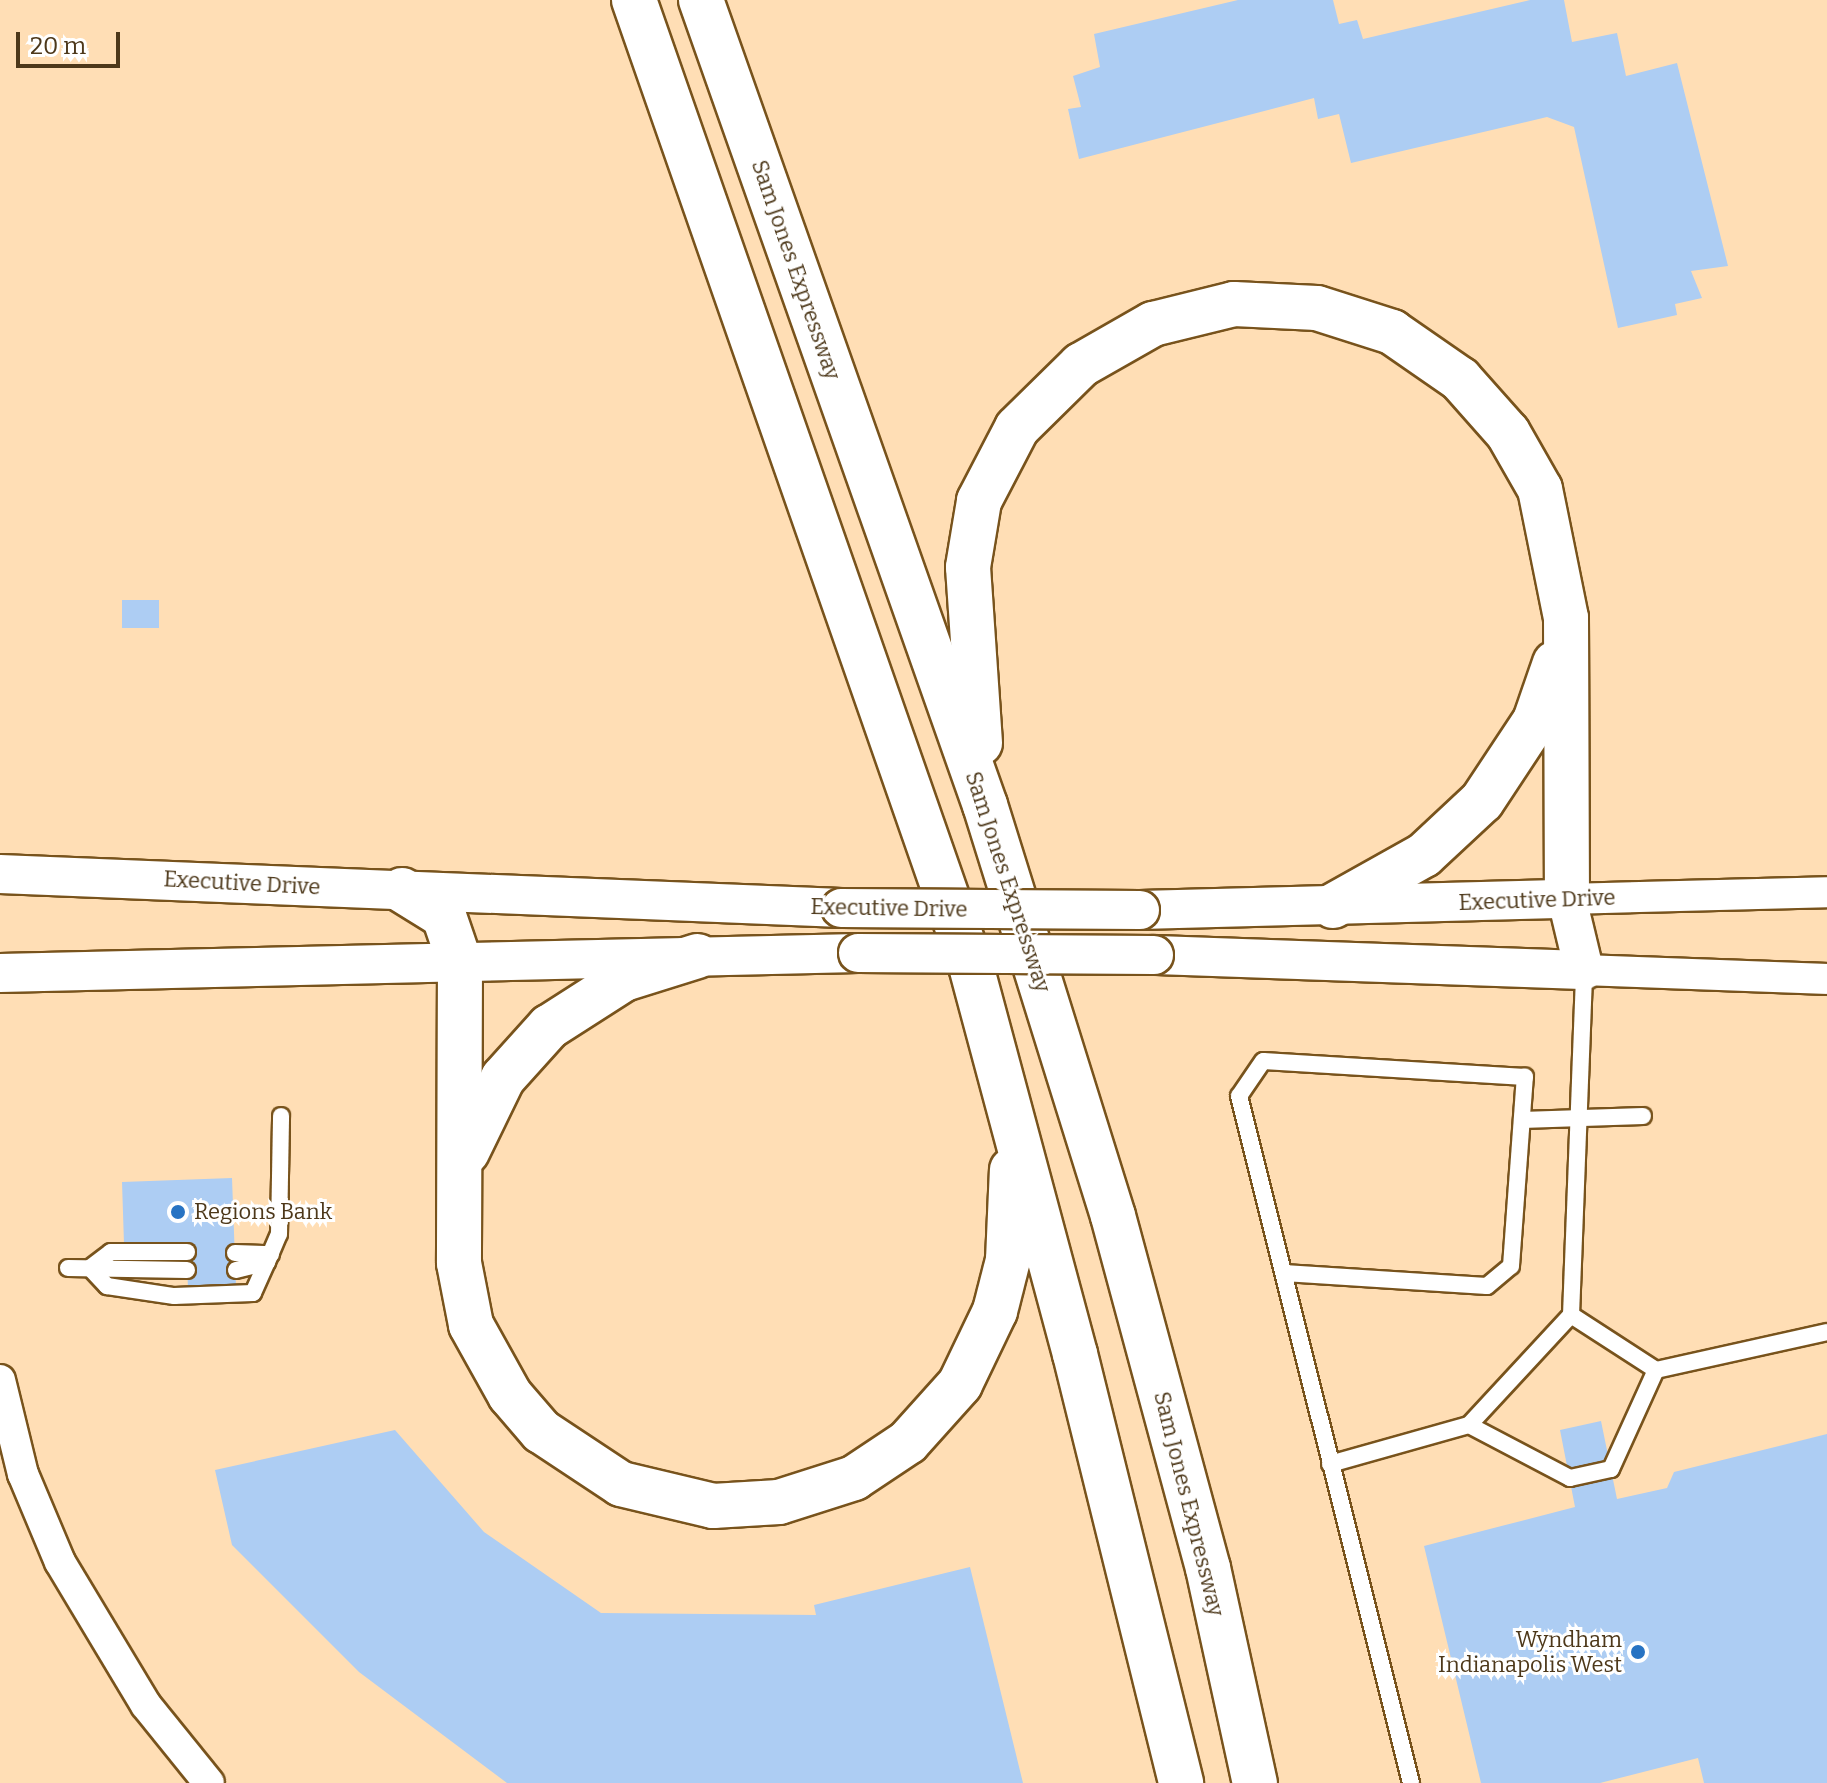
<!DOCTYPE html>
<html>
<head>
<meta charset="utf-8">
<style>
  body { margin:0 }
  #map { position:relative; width:1827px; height:1783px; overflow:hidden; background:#ffdeb5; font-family:Bitter,serif }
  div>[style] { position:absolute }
  .building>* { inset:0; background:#adcdf3; transform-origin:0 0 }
  .roads { filter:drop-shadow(2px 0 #78531c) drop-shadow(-2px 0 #78531c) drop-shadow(0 2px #78531c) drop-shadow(0 -2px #78531c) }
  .service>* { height:16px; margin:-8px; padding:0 8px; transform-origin:8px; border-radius:8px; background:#fff }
  .minor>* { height:30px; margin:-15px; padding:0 15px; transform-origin:15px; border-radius:15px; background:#fff }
  .tertiary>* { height:38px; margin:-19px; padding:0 19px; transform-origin:19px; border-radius:19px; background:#fff }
  .motorway>* { height:44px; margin:-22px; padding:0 22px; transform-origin:22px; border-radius:22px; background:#fff }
  .bridges { filter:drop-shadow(2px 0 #78531c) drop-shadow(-2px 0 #78531c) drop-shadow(0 2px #78531c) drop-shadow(0 -2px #78531c) }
  .tertiary-bridge>* { height:38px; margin:-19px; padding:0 19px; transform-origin:19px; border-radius:19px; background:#fff }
  .dots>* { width:22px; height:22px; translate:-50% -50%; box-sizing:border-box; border:4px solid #fff; border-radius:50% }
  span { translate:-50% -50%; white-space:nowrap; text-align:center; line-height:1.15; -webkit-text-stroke:6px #fff; paint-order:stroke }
  .street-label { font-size:22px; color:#4d381a }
  .poi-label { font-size:22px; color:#4d381a }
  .left { translate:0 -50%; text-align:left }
  .right { translate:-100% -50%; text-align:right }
  .scale { position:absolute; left:16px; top:32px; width:104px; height:36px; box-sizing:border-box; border:4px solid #4d381a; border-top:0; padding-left:10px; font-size:24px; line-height:28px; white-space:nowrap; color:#4d381a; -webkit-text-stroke:6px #fff; paint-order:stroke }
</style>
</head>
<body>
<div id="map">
  <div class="building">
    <div style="clip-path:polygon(1238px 0,1333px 0,1339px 24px,1357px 20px,1363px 39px,1530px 0,1564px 0,1572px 42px,1617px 33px,1626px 76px,1677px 63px,1728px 266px,1691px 271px,1702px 298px,1675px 304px,1677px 315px,1618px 328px,1574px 127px,1547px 117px,1351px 163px,1339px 114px,1318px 119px,1314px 98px,1079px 159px,1068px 109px,1081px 107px,1073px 76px,1100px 67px,1094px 34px)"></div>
    <div style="left:122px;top:600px;width:37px;height:28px"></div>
    <div style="clip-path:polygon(232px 1178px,236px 1287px,188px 1288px,186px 1242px,124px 1244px,122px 1182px)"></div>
    <div style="clip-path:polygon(1601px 1421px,1617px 1499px,1667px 1488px,1674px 1472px,1827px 1434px,1827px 1783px,1704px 1783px,1698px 1758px,1600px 1783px,1481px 1783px,1424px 1546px,1575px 1507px,1560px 1430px)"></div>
    <div style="clip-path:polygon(395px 1430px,484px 1532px,601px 1613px,816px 1615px,814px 1605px,970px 1567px,1023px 1783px,507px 1783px,359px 1672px,232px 1545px,215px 1470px)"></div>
  </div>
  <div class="roads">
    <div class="service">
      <div style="left:1522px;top:1120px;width:121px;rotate:-1.9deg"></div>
      <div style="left:187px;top:1252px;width:76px;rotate:180deg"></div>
      <div style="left:111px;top:1252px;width:26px;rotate:143deg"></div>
      <div style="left:90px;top:1268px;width:25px;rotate:47deg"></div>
      <div style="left:107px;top:1286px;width:68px;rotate:8.5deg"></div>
      <div style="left:174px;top:1296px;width:79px;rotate:-2.2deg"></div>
      <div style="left:253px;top:1293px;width:34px;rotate:-66deg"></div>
      <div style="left:235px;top:1253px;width:36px;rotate:2deg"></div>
      <div style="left:68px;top:1268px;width:119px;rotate:1deg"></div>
      <div style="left:236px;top:1270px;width:32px;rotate:-14deg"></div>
      <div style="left:267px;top:1262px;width:30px;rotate:-67deg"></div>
      <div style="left:279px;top:1234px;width:118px;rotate:-89deg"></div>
      <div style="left:1284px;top:1273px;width:203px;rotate:3.7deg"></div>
      <div style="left:1487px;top:1286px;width:31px;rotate:-40deg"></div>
      <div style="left:1511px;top:1266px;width:190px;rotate:-85.8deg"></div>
      <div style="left:1525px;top:1077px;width:262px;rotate:-176.5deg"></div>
      <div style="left:1263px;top:1061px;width:42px;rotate:124.4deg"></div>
      <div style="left:1239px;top:1096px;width:708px;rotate:75.94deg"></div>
      <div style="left:1571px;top:1315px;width:345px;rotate:-87.8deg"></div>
      <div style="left:1469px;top:1425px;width:114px;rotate:27.7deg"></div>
      <div style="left:1570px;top:1478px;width:42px;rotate:-12.4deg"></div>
      <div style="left:1611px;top:1469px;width:109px;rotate:-65.6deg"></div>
      <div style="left:1330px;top:1464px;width:144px;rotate:-15.7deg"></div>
      <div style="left:1469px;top:1425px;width:150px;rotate:-47.2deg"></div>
      <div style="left:1571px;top:1315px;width:101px;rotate:32.9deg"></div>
      <div style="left:1656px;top:1370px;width:175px;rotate:-12.5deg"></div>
    </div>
    <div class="minor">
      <div style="left:1567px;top:899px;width:260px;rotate:-1.5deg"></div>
      <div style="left:1584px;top:970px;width:243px;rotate:2.1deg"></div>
      <div style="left:0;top:1380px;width:97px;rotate:76.3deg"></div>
      <div style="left:23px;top:1474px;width:95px;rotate:67.2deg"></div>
      <div style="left:60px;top:1562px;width:167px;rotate:59deg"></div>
      <div style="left:146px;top:1705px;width:100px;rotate:51.1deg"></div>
    </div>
    <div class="tertiary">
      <div style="left:0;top:874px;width:842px;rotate:2.32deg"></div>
      <div style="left:1140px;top:910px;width:427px;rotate:-1.5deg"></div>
      <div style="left:1567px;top:899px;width:73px;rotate:76.5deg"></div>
      <div style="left:1584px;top:970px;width:430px;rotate:-178deg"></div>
      <div style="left:0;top:973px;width:858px;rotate:-1.34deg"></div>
    </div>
    <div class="motorway">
      <div style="left:634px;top:0;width:1023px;rotate:70.77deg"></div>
      <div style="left:971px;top:966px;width:402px;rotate:75deg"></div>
      <div style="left:1075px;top:1354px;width:442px;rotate:76.1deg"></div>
      <div style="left:701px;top:0;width:854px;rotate:70.57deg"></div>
      <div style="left:985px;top:805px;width:430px;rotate:72.7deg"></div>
      <div style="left:1113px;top:1216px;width:365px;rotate:74.9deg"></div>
      <div style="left:1208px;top:1568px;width:220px;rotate:77.7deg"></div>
      <div style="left:980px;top:743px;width:176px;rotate:-93.9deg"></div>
      <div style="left:968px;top:567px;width:67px;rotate:-80.5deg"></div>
      <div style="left:979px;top:501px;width:82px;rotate:-62.5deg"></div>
      <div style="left:1017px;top:428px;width:90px;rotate:-44.5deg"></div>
      <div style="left:1081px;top:365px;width:83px;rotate:-29.7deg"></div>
      <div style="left:1153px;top:324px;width:83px;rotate:-13.9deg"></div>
      <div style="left:1234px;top:304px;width:83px;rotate:2.8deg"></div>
      <div style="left:1317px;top:308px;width:79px;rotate:17.7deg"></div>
      <div style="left:1392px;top:332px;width:83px;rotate:34.7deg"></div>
      <div style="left:1460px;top:379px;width:72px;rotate:48.4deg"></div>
      <div style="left:1508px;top:433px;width:64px;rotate:60.3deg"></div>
      <div style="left:1540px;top:489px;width:132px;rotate:78.6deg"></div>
      <div style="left:1566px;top:618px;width:281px;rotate:89.8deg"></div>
      <div style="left:402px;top:890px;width:49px;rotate:31.8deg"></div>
      <div style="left:444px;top:916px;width:50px;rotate:71.2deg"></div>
      <div style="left:460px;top:963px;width:300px;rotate:90.2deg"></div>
      <div style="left:459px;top:1263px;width:63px;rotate:79deg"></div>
      <div style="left:471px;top:1325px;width:80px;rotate:60.9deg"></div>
      <div style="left:510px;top:1395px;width:48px;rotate:49.3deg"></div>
      <div style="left:541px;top:1431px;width:96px;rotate:33.5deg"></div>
      <div style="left:621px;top:1484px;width:95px;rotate:13.4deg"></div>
      <div style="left:713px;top:1506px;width:66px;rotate:-3.5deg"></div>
      <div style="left:779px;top:1502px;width:79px;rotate:-17.7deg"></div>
      <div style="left:854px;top:1478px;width:65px;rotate:-33.7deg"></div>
      <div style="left:908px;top:1442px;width:78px;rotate:-48.1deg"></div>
      <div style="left:960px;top:1384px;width:81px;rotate:-64.4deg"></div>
      <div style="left:995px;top:1311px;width:53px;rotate:-75.7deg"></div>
      <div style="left:1008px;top:1260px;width:90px;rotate:-87.5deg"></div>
      <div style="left:1333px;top:906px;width:104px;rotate:-29.3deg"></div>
      <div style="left:1424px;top:855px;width:79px;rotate:-43deg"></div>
      <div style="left:1482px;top:801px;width:96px;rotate:-56.5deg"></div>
      <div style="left:1535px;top:721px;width:61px;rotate:-71deg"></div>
      <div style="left:467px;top:1152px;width:82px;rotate:-64.1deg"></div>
      <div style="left:503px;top:1078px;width:69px;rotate:-48deg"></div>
      <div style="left:549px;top:1027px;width:89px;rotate:-32.6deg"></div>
      <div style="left:624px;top:979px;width:77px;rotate:-17.3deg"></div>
    </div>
  </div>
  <div class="bridges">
    <div class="tertiary-bridge">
      <div style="left:841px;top:908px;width:299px;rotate:0.4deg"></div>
      <div style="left:858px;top:953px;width:296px;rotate:0.4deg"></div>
    </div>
  </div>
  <div class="dots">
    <div style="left:178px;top:1212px;background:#2773c3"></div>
    <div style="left:1638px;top:1652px;background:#2773c3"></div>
  </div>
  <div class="street-label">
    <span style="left:796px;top:270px;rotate:71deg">Sam Jones Expressway</span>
    <span style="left:1008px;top:882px;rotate:72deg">Sam Jones Expressway</span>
    <span style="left:242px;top:883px;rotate:3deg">Executive Drive</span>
    <span style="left:1537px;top:900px;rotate:-2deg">Executive Drive</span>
    <span style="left:889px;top:908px;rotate:1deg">Executive Drive</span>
    <span style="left:1189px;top:1504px;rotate:76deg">Sam Jones Expressway</span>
  </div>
  <div class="poi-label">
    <span class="left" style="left:194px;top:1212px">Regions Bank</span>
    <span class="right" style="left:1622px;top:1652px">Wyndham<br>Indianapolis West</span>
  </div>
  <div class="scale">20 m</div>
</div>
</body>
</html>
